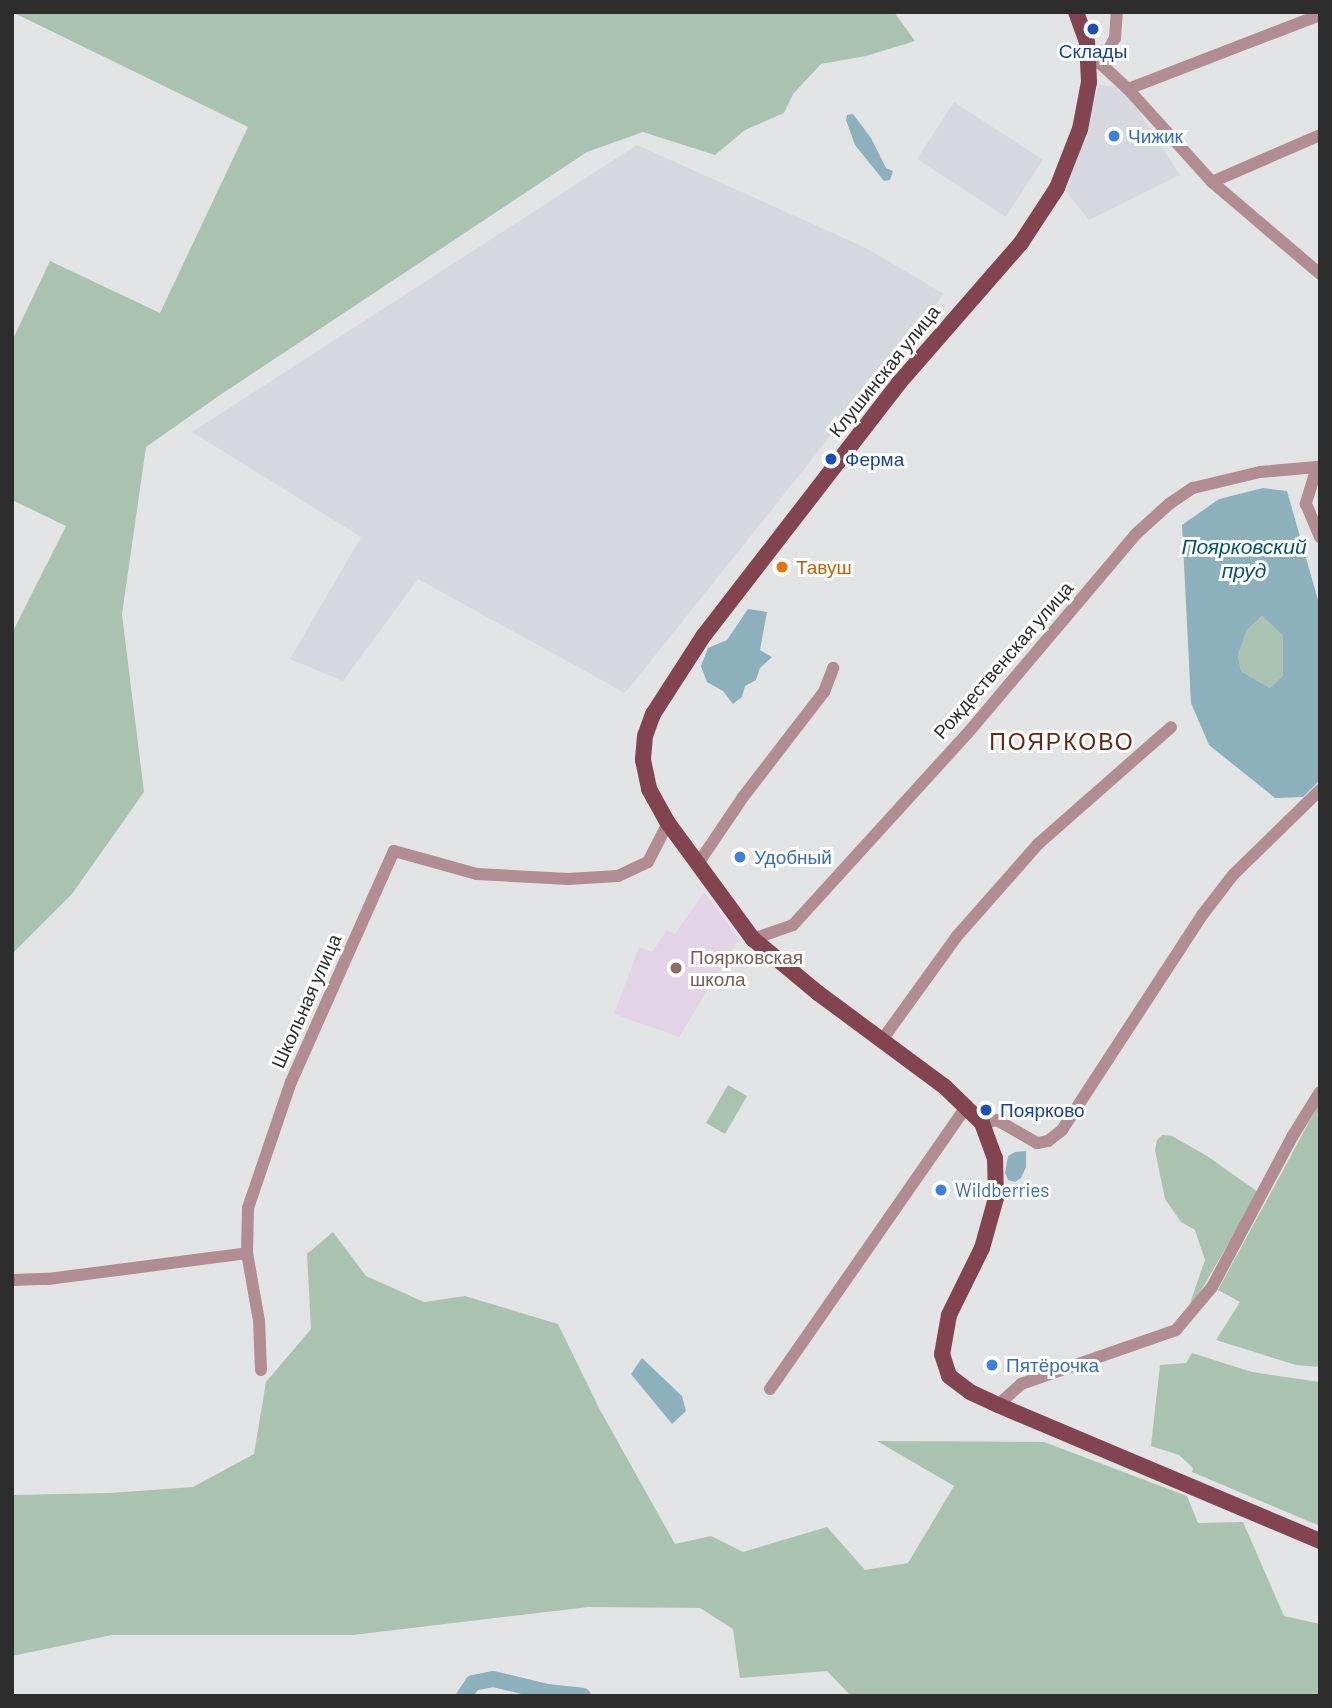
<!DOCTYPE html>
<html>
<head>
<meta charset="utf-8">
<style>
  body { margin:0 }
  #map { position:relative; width:1332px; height:1708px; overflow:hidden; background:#e2e3e4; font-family:Barlow,sans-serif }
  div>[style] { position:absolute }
  .built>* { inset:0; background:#d6d8e0; transform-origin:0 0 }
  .education>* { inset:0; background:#e2d3e6 }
  .green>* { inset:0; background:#aac3b0; transform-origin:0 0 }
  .water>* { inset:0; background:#8cb1bd }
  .river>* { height:16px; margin:-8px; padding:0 8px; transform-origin:8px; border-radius:8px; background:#8cb1bd }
  .minor>* { height:12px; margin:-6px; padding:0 6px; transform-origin:6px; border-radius:6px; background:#b28c93 }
  .major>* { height:16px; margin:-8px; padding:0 8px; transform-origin:8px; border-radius:8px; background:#834451 }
  .dots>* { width:19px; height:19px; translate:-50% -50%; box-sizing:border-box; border:4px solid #fff; border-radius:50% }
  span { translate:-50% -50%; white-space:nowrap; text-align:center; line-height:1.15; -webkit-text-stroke:6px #fff; paint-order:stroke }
  .transit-label { font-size:19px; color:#164399 }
  .left { translate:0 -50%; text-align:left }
  .shop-label { font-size:19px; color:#366cbe }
  .street-label { font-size:19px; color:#2d2d2e }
  .food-label { font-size:19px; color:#c56008 }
  .education-label { font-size:19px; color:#785e54 }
  .water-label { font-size:21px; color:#045567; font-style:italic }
  .quarter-label { font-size:23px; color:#682613; letter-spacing:2px }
  .frame { position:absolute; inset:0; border:14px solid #2d2d2e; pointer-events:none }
</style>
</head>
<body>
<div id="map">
  <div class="built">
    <div style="clip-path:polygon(1099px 85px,1118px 87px,1130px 98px,1180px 175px,1089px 220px,1066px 191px)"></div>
    <div style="left:954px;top:102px;width:106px;height:68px;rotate:33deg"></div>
    <div style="clip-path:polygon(637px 145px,866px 248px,944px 294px,625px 693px,418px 579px,343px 681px,290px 659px,361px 537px,192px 432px)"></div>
  </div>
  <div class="education">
    <div style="clip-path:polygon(704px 892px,739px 939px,679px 1037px,614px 1014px,639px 947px,652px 952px,667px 930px,675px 934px)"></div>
  </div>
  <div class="green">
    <div style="clip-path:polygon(12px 12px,894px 12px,915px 41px,866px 56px,821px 64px,793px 94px,784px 113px,745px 130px,715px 155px,643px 132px,587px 152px,220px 395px,146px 447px,122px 614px,144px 792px,72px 894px,12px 954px,12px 633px,66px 526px,12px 500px,12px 341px,50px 261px,160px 313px,248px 127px)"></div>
    <div style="clip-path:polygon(1262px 616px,1283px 636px,1283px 675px,1270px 688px,1241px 671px,1238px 655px,1247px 630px)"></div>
    <div style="left:728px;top:1085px;width:22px;height:44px;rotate:30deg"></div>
    <div style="clip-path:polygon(1320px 1102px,1320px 1367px,1296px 1365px,1216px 1340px,1240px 1302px,1218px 1290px)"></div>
    <div style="clip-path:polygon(1162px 1135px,1172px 1136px,1207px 1156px,1258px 1192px,1195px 1301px,1190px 1303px,1205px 1260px,1195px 1230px,1181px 1222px,1165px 1199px,1155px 1150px,1157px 1140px)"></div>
    <div style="clip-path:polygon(333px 1232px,366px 1276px,424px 1302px,465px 1296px,558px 1324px,600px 1410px,675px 1544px,711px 1536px,743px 1552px,827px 1527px,865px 1570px,908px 1563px,954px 1486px,877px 1441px,1044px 1442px,1187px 1496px,1198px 1523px,1243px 1522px,1284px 1616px,1320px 1624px,1320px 1696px,851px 1696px,827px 1671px,740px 1678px,733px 1629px,700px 1608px,589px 1607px,353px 1635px,112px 1635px,12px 1656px,12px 1495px,110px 1493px,193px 1487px,254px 1454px,266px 1382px,311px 1329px,307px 1254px)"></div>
    <div style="clip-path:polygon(1192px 1353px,1252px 1372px,1320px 1382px,1320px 1526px,1192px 1472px,1193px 1468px,1179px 1455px,1151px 1446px,1160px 1365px,1186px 1363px)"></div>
  </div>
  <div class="water">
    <div style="clip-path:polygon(853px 114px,871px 138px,886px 168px,893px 171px,890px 180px,884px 181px,855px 145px,846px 120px,847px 115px)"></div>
    <div style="clip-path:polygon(evenodd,1263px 488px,1287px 491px,1320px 607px,1320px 780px,1303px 797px,1275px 798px,1209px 745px,1191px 703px,1182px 525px,1219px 499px,1263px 488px,1262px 616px,1283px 636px,1283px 675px,1270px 688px,1241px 671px,1238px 655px,1247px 630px,1262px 616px)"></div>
    <div style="clip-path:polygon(748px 609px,767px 612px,760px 650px,772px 657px,760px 668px,756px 680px,745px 686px,742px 697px,733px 704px,723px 691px,707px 682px,701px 666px,708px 648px,727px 640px)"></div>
    <div style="clip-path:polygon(1026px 1151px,1026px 1167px,1021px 1178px,1015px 1182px,1008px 1180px,1005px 1173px,1008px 1156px,1015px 1152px)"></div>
    <div style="clip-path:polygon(642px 1358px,682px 1396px,686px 1411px,672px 1424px,631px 1374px)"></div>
  </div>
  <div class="river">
    <div style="left:464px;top:1696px;width:16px;rotate:-55deg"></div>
    <div style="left:473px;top:1683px;width:20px;rotate:-11deg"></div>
    <div style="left:493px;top:1679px;width:56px;rotate:13.5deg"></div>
    <div style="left:547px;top:1692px;width:36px;rotate:6deg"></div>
  </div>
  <div class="minor">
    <div style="left:1090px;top:60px;width:12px;rotate:20deg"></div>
    <div style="left:1101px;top:64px;width:37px;rotate:43deg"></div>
    <div style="left:1128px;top:89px;width:125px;rotate:47.9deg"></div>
    <div style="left:1212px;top:182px;width:142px;rotate:40.4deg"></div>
    <div style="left:1101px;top:64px;width:30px;rotate:-62deg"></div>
    <div style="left:1115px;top:38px;width:26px;rotate:-86deg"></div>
    <div style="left:1128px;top:89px;width:206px;rotate:-21.1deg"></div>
    <div style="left:1212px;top:182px;width:118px;rotate:-23.5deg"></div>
    <div style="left:1320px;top:467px;width:3px;rotate:180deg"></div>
    <div style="left:1317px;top:467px;width:39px;rotate:107deg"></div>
    <div style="left:1306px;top:504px;width:36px;rotate:67deg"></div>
    <div style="left:697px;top:865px;width:82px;rotate:-55.9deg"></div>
    <div style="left:743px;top:797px;width:133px;rotate:-52.4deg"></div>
    <div style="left:824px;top:692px;width:26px;rotate:-69deg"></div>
    <div style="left:753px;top:939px;width:42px;rotate:-19.3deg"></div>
    <div style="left:793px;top:925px;width:258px;rotate:-47.7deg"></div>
    <div style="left:967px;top:734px;width:262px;rotate:-49.8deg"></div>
    <div style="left:1136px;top:534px;width:45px;rotate:-42.3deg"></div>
    <div style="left:1169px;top:504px;width:29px;rotate:-34deg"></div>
    <div style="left:1193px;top:488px;width:69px;rotate:-13.4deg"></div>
    <div style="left:1260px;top:472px;width:57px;rotate:-5deg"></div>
    <div style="left:882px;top:1040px;width:128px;rotate:-54.2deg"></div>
    <div style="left:957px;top:936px;width:123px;rotate:-48.6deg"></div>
    <div style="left:1038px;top:844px;width:177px;rotate:-41.3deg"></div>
    <div style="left:982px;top:1123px;width:15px;rotate:-11deg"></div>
    <div style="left:997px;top:1120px;width:46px;rotate:29.9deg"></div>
    <div style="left:1037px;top:1143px;width:11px;rotate:-10deg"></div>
    <div style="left:1048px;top:1141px;width:18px;rotate:-38deg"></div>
    <div style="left:1062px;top:1130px;width:258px;rotate:-56.9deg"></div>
    <div style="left:1203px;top:914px;width:49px;rotate:-52.4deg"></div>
    <div style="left:1233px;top:875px;width:122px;rotate:-44.3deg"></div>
    <div style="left:12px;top:1280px;width:36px;rotate:-2deg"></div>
    <div style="left:48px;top:1279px;width:201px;rotate:-7.4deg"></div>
    <div style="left:261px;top:1370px;width:49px;rotate:-92.3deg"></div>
    <div style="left:259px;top:1321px;width:69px;rotate:-100deg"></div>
    <div style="left:247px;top:1253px;width:45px;rotate:-88.7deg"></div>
    <div style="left:248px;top:1208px;width:133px;rotate:-71.2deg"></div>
    <div style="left:291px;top:1082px;width:253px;rotate:-66deg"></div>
    <div style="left:394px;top:851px;width:86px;rotate:15.5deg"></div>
    <div style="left:477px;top:874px;width:91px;rotate:3.1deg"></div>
    <div style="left:568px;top:879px;width:50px;rotate:-3.4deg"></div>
    <div style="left:618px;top:876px;width:33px;rotate:-25deg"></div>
    <div style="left:648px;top:862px;width:44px;rotate:-62.9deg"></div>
    <div style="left:770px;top:1389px;width:345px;rotate:-55.2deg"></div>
    <div style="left:998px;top:1405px;width:31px;rotate:-42deg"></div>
    <div style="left:1021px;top:1384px;width:164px;rotate:-19.2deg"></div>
    <div style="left:1176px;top:1330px;width:56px;rotate:-50.1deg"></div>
    <div style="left:1212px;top:1287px;width:170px;rotate:-61.9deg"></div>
    <div style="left:1292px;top:1137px;width:53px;rotate:-58.1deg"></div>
  </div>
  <div class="major">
    <div style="left:1076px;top:12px;width:32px;rotate:70deg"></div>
    <div style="left:1087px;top:42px;width:40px;rotate:87.1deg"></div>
    <div style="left:1089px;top:82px;width:48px;rotate:100.8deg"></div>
    <div style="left:1080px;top:129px;width:63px;rotate:111.3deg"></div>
    <div style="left:1057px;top:188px;width:66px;rotate:123.2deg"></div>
    <div style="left:1021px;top:243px;width:186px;rotate:131.1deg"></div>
    <div style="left:899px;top:383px;width:319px;rotate:127.7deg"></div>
    <div style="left:704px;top:635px;width:94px;rotate:122.8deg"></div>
    <div style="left:653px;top:714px;width:23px;rotate:110deg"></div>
    <div style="left:645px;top:736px;width:24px;rotate:95deg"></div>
    <div style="left:643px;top:760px;width:30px;rotate:78deg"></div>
    <div style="left:649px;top:789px;width:39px;rotate:61deg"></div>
    <div style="left:668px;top:823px;width:144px;rotate:53.8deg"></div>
    <div style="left:753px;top:939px;width:85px;rotate:39.7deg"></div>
    <div style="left:818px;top:993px;width:158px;rotate:36.5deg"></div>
    <div style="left:945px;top:1087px;width:52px;rotate:44.2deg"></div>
    <div style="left:982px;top:1123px;width:37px;rotate:70deg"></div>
    <div style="left:995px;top:1158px;width:40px;rotate:88.6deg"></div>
    <div style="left:996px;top:1198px;width:52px;rotate:105.6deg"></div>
    <div style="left:982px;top:1248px;width:75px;rotate:116.2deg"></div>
    <div style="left:949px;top:1315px;width:40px;rotate:100deg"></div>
    <div style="left:942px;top:1354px;width:23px;rotate:72deg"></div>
    <div style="left:949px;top:1376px;width:26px;rotate:37deg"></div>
    <div style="left:970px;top:1392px;width:31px;rotate:25deg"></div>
    <div style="left:998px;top:1405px;width:350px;rotate:22.9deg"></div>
  </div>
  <div class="dots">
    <div style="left:1093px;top:29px;background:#1a4fb4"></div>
    <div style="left:1114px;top:136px;background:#3f7fe0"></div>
    <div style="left:831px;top:459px;background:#1a4fb4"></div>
    <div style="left:782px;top:567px;background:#e8710a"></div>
    <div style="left:740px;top:857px;background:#3f7fe0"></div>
    <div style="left:676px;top:968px;background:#8d6e63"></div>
    <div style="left:986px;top:1110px;background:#1a4fb4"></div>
    <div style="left:941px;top:1190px;background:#3f7fe0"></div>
    <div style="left:992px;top:1365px;background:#3f7fe0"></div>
  </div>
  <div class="transit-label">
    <span style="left:1093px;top:51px">Склады</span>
    <span class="left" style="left:845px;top:459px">Ферма</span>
    <span class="left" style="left:1000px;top:1110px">Поярково</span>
  </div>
  <div class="shop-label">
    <span class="left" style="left:1128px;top:136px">Чижик</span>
    <span class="left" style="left:754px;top:857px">Удобный</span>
    <span class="left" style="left:955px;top:1190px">Wildberries</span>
    <span class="left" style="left:1006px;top:1365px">Пятёрочка</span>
  </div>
  <div class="street-label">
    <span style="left:884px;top:371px;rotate:-51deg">Клушинская улица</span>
    <span style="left:1003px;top:660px;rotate:-49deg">Рождественская улица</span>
    <span style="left:306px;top:1001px;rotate:-66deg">Школьная улица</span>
  </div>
  <div class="food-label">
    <span class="left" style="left:796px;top:567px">Тавуш</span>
  </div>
  <div class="education-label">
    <span class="left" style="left:690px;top:968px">Поярковская<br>школа</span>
  </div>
  <div class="water-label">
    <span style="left:1244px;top:558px">Поярковский<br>пруд</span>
  </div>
  <div class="quarter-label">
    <span style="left:1062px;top:741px">ПОЯРКОВО</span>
  </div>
  <div class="frame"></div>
</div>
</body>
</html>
